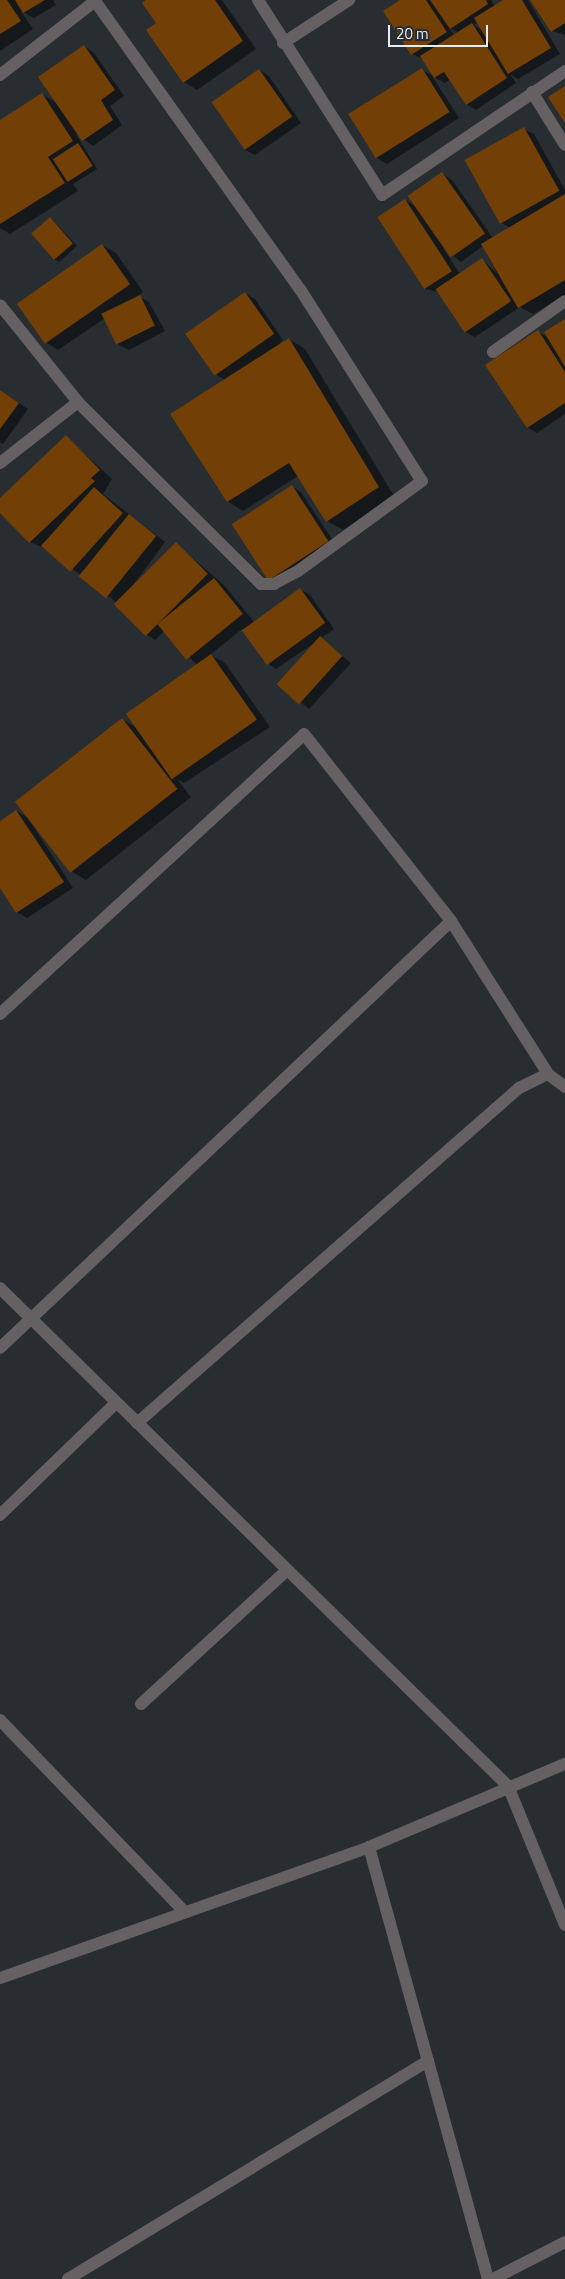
<!DOCTYPE html>
<html>
<head>
<meta charset="utf-8">
<style>
  body { margin:0 }
  #map { position:relative; width:565px; height:2279px; overflow:hidden; background:#282d32; font-family:"Titillium Web",sans-serif }
  div>[style] { position:absolute }
  .shadow>* { inset:0; background:#0007 }
  .building>* { inset:0; background:#723f07; transform-origin:0 0 }
  .minor>* { height:12px; margin:-6px; padding:0 6px; transform-origin:6px; border-radius:6px; background:#656163 }
  span { translate:-50% -50%; white-space:nowrap; text-align:center; line-height:1.15; -webkit-text-stroke:4px #282d32; paint-order:stroke }
  .scale { position:absolute; left:388px; top:25px; width:100px; height:22px; box-sizing:border-box; border:2px solid #e8ebef; border-top:0; padding-left:6px; font-size:15px; line-height:18px; white-space:nowrap; color:#e8ebef; -webkit-text-stroke:4px #282d32; paint-order:stroke }
</style>
</head>
<body>
<div id="map">
  <div class="shadow">
    <div style="clip-path:polygon(0 0,53px 0,56px 5px,34px 18px,21px 11px,33px 29px,0 51px)"></div>
    <div style="clip-path:polygon(149px 0,222px 0,256px 49px,197px 90px,184px 82px)"></div>
    <div style="clip-path:polygon(evenodd,402px 0,491px 0,495px 6px,506px 0,528px 0,560px 54px,518px 79px,510px 74px,516px 83px,476px 110px,466px 104px,451px 79px,445px 83px,432px 76px,459px 118px,387px 164px,377px 158px,422px 70px,435px 77px,423px 59px,412px 54px,385px 11px,402px 0,478px 22px,483px 31px,474px 25px,478px 22px,402px 0,449px 27px,455px 31px,459px 33px,454px 35px,449px 27px)"></div>
    <div style="clip-path:polygon(532px 0,565px 0,565px 35px,552px 31px)"></div>
    <div style="clip-path:polygon(85px 47px,94px 53px,124px 96px,110px 106px,122px 125px,93px 146px,76px 134px,97px 169px,73px 184px,78px 191px,10px 234px,0 228px,0 121px,42px 94px,58px 104px)"></div>
    <div style="clip-path:polygon(260px 70px,269px 76px,301px 123px,255px 155px,245px 150px)"></div>
    <div style="clip-path:polygon(evenodd,524px 129px,534px 134px,565px 190px,565px 295px,533px 314px,520px 307px,475px 337px,465px 332px,439px 292px,425px 289px,405px 200px,417px 207px,443px 174px,452px 180px,493px 238px,510px 228px,502px 223px,524px 129px,483px 246px,497px 274px,482px 259px,460px 274px,443px 248px,461px 262px,483px 246px)"></div>
    <div style="clip-path:polygon(51px 218px,77px 246px,59px 262px,54px 259px)"></div>
    <div style="clip-path:polygon(102px 245px,116px 253px,143px 292px,138px 296px,149px 302px,165px 331px,129px 350px,119px 345px,105px 318px,58px 350px,45px 342px)"></div>
    <div style="clip-path:polygon(245px 293px,255px 299px,283px 340px,273px 350px,289px 339px,305px 349px,394px 496px,343px 530px,327px 521px,298px 476px,243px 511px,227px 501px,225px 380px,215px 374px)"></div>
    <div style="clip-path:polygon(565px 321px,565px 414px,537px 433px,527px 427px,538px 332px,549px 338px)"></div>
    <div style="clip-path:polygon(0 390px,28px 409px,3px 444px,0 443px)"></div>
    <div style="clip-path:polygon(66px 437px,112px 479px,103px 494px,165px 542px,134px 584px,176px 544px,224px 585px,254px 622px,300px 589px,310px 595px,334px 629px,321px 638px,351px 663px,309px 709px,278px 684px,314px 643px,276px 669px,267px 663px,242px 629px,210px 655px,225px 663px,270px 727px,184px 783px,177px 779px,191px 797px,86px 880px,72px 872px,122px 719px,137px 728px,197px 665px,164px 631px,155px 640px,146px 634px,116px 602px,45px 548px,30px 542px,0 511px,0 500px)"></div>
    <div style="clip-path:polygon(292px 487px,301px 492px,337px 547px,280px 585px,270px 579px)"></div>
    <div style="clip-path:polygon(17px 811px,28px 818px,73px 888px,27px 918px,17px 912px,0 886px,0 822px)"></div>
  </div>
  <div class="building">
    <div style="clip-path:polygon(0 0,7px 0,21px 21px,0 34px)"></div>
    <div style="clip-path:polygon(15px 0,45px 0,23px 13px)"></div>
    <div style="clip-path:polygon(146px 0,215px 0,243px 41px,183px 83px,146px 30px,156px 23px,142px 3px)"></div>
    <div style="clip-path:polygon(400px 0,426px 0,447px 32px,411px 55px,383px 11px)"></div>
    <div style="clip-path:polygon(430px 0,486px 0,488px 4px,450px 29px)"></div>
    <div style="clip-path:polygon(503px 0,522px 0,551px 48px,508px 74px,474px 18px)"></div>
    <div style="clip-path:polygon(530px 0,565px 0,565px 23px,551px 32px)"></div>
    <div style="clip-path:polygon(472px 23px,507px 78px,466px 105px,444px 72px,434px 78px,420px 56px)"></div>
    <div style="clip-path:polygon(84px 45px,115px 90px,101px 100px,113px 120px,82px 141px,38px 77px)"></div>
    <div style="left:422px;top:68px;width:52px;height:87px;rotate:58deg"></div>
    <div style="left:259px;top:69px;width:58px;height:58px;rotate:55deg"></div>
    <div style="clip-path:polygon(565px 86px,565px 123px,548px 97px)"></div>
    <div style="clip-path:polygon(42px 93px,73px 141px,48px 157px,65px 183px,0 224px,0 120px)"></div>
    <div style="left:524px;top:127px;width:73px;height:68px;rotate:61deg"></div>
    <div style="left:78px;top:143px;width:27px;height:30px;rotate:57deg"></div>
    <div style="left:442px;top:172px;width:75px;height:42px;rotate:55deg"></div>
    <div style="clip-path:polygon(565px 194px,565px 280px,518px 308px,481px 244px)"></div>
    <div style="left:405px;top:199px;width:86px;height:33px;rotate:57deg"></div>
    <div style="left:50px;top:217px;width:35px;height:25px;rotate:49deg"></div>
    <div style="left:102px;top:244px;width:49px;height:104px;rotate:55deg"></div>
    <div style="left:482px;top:258px;width:52px;height:56px;rotate:56deg"></div>
    <div style="left:245px;top:292px;width:51px;height:73px;rotate:55deg"></div>
    <div style="left:140px;top:295px;width:34px;height:43px;rotate:64deg"></div>
    <div style="clip-path:polygon(565px 319px,565px 367px,544px 332px)"></div>
    <div style="clip-path:polygon(538px 330px,565px 372px,565px 403px,527px 428px,485px 365px)"></div>
    <div style="clip-path:polygon(289px 338px,379px 487px,326px 522px,289px 463px,227px 502px,170px 414px)"></div>
    <div style="clip-path:polygon(0 390px,19px 403px,0 429px)"></div>
    <div style="clip-path:polygon(66px 435px,100px 470px,91px 478px,95px 481px,29px 543px,0 513px,0 498px)"></div>
    <div style="left:292px;top:485px;width:67px;height:72px;rotate:57deg"></div>
    <div style="left:94px;top:487px;width:39px;height:79px;rotate:42deg"></div>
    <div style="left:129px;top:514px;width:35px;height:80px;rotate:39deg"></div>
    <div style="left:176px;top:542px;width:45px;height:88px;rotate:45deg"></div>
    <div style="left:214px;top:578px;width:46px;height:73px;rotate:51deg"></div>
    <div style="left:300px;top:588px;width:43px;height:72px;rotate:54deg"></div>
    <div style="left:320px;top:636px;width:30px;height:65px;rotate:42deg"></div>
    <div style="left:211px;top:654px;width:80px;height:104px;rotate:55deg"></div>
    <div style="left:122px;top:718px;width:90px;height:136px;rotate:52deg"></div>
    <div style="clip-path:polygon(16px 810px,64px 882px,16px 913px,0 888px,0 821px)"></div>
  </div>
  <div class="minor">
    <div style="left:258px;top:0;width:231px;rotate:57.5deg"></div>
    <div style="left:382px;top:195px;width:221px;rotate:-34.1deg"></div>
    <div style="left:283px;top:43px;width:79px;rotate:-33.1deg"></div>
    <div style="left:0;top:75px;width:120px;rotate:-37.9deg"></div>
    <div style="left:95px;top:1px;width:354px;rotate:54.6deg"></div>
    <div style="left:300px;top:289px;width:227px;rotate:57.6deg"></div>
    <div style="left:422px;top:481px;width:153px;rotate:144deg"></div>
    <div style="left:298px;top:571px;width:27px;rotate:152deg"></div>
    <div style="left:274px;top:584px;width:13px;rotate:180deg"></div>
    <div style="left:261px;top:584px;width:258px;rotate:-135.2deg"></div>
    <div style="left:78px;top:402px;width:124px;rotate:-128.8deg"></div>
    <div style="left:532px;top:92px;width:62px;rotate:58.1deg"></div>
    <div style="left:493px;top:352px;width:88px;rotate:-35.3deg"></div>
    <div style="left:0;top:463px;width:99px;rotate:-38deg"></div>
    <div style="left:0;top:1014px;width:413px;rotate:-42.6deg"></div>
    <div style="left:304px;top:734px;width:238px;rotate:51.8deg"></div>
    <div style="left:451px;top:921px;width:181px;rotate:57.6deg"></div>
    <div style="left:548px;top:1074px;width:21px;rotate:37deg"></div>
    <div style="left:0;top:1288px;width:711px;rotate:44.43deg"></div>
    <div style="left:508px;top:1786px;width:150px;rotate:67.7deg"></div>
    <div style="left:0;top:1348px;width:621px;rotate:-43.43deg"></div>
    <div style="left:137px;top:1423px;width:508px;rotate:-41.25deg"></div>
    <div style="left:519px;top:1088px;width:32px;rotate:-26deg"></div>
    <div style="left:0;top:1515px;width:161px;rotate:-44deg"></div>
    <div style="left:141px;top:1704px;width:198px;rotate:-42.5deg"></div>
    <div style="left:0;top:1720px;width:267px;rotate:46.1deg"></div>
    <div style="left:369px;top:1847px;width:448px;rotate:74.6deg"></div>
    <div style="left:0;top:1978px;width:392px;rotate:-19.5deg"></div>
    <div style="left:369px;top:1847px;width:213px;rotate:-23deg"></div>
    <div style="left:68px;top:2279px;width:421px;rotate:-31.2deg"></div>
    <div style="left:493px;top:2279px;width:81px;rotate:-27.2deg"></div>
  </div>
  <div class="scale">20 m</div>
</div>
</body>
</html>
